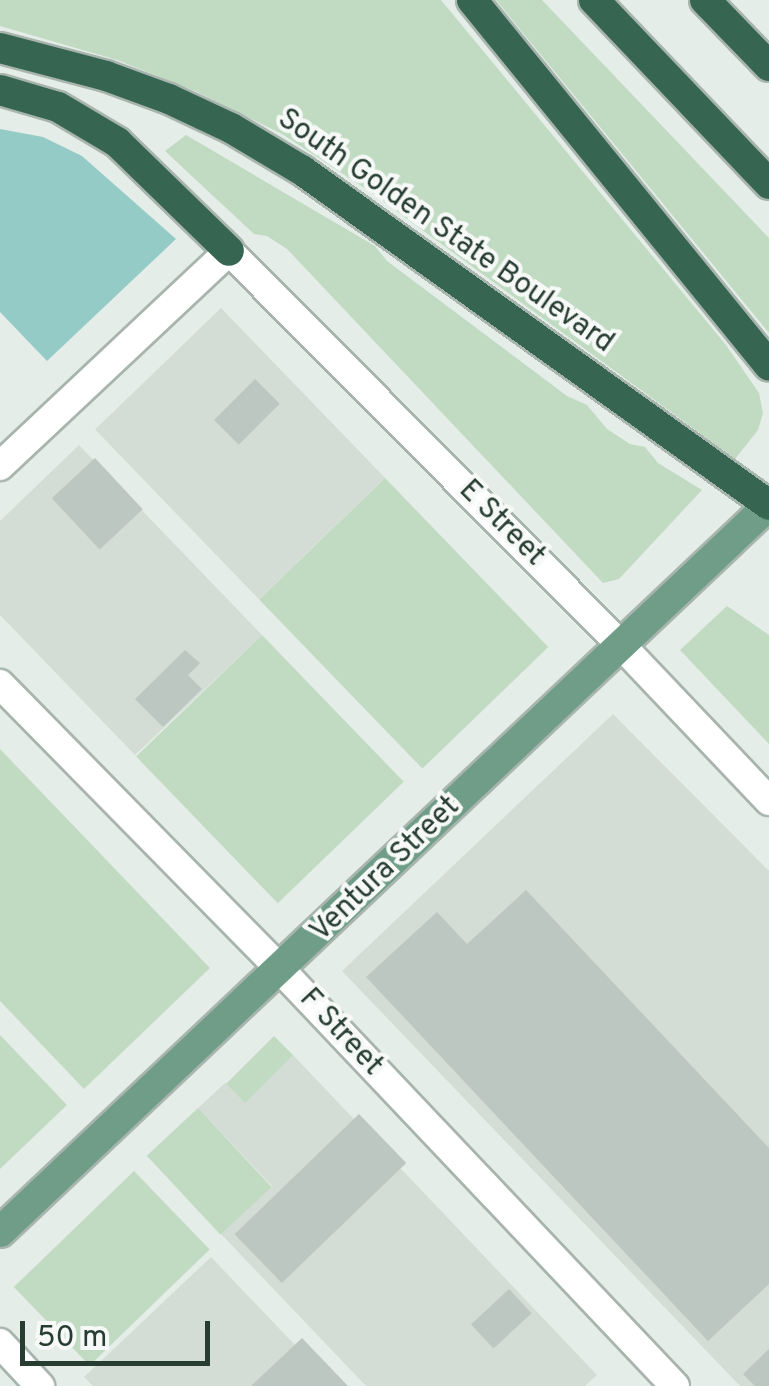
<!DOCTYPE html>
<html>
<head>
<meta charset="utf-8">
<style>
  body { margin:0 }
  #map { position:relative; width:769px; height:1386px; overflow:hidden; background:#e5ede8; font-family:Overpass,sans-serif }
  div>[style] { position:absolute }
  .built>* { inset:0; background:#d4dcd6; transform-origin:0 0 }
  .green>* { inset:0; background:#c1dbc2; transform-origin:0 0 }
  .water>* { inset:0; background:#95cbc7 }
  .building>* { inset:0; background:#bbc7c0; transform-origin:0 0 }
  .roads { filter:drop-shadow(2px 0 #a8b5ae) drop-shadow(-2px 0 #a8b5ae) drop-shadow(0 2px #a8b5ae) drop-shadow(0 -2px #a8b5ae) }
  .minor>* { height:28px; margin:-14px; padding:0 14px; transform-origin:14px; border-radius:14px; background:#fff }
  .major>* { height:30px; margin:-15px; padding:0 15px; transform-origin:15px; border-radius:15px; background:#6f9d87 }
  .highway>* { height:30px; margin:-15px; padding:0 15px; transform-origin:15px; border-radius:15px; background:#366551 }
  span { translate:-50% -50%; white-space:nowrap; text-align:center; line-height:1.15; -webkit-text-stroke:8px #f6f9f7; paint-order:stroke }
  .street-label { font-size:30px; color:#273d32 }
  .scale { position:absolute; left:20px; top:1321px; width:190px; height:45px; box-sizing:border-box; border:5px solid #273d32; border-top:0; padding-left:12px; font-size:30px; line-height:35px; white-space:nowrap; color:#273d32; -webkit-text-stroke:8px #f6f9f7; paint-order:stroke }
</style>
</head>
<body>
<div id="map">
  <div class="built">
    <div style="left:221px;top:308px;width:236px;height:175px;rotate:46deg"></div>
    <div style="clip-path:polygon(79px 445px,262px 635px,135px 755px,0 615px,0 521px)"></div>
    <div style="clip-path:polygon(613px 714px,769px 871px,769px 1386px,740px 1386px,342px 971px)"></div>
    <div style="clip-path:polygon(293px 1055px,597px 1375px,585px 1386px,366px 1386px,221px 1234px,272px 1186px,198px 1108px,225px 1083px,244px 1102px)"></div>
    <div style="clip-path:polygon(211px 1257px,334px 1386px,93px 1386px,84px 1377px)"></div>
  </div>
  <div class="green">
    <div style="clip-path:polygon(0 0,441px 0,726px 345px,759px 393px,763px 413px,758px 430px,735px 459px,369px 191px,282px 134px,195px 91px,117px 60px,0 26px)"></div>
    <div style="clip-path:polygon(496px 0,542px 0,769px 238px,769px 333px)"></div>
    <div style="clip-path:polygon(186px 135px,375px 246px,387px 261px,567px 396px,587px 405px,607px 429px,630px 444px,645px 447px,658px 463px,702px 490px,619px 579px,603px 583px,287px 249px,267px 236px,254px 234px,165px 151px)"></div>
    <div style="left:385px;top:478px;width:235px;height:175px;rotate:46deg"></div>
    <div style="clip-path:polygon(727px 606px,769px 635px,769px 744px,680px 650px)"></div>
    <div style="left:262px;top:635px;width:204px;height:175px;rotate:46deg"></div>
    <div style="clip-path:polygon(0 749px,210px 968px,84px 1089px,0 1001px)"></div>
    <div style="clip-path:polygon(0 1035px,67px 1105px,0 1169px)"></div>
    <div style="left:274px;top:1036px;width:27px;height:68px;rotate:45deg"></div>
    <div style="left:198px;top:1108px;width:108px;height:70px;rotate:47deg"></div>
    <div style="left:134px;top:1171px;width:109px;height:167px;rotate:46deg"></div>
  </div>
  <div class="water">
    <div style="clip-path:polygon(0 129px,43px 137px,82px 156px,176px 239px,47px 361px,0 312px)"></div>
  </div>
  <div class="building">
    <div style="left:255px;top:379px;width:35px;height:58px;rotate:45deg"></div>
    <div style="left:95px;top:458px;width:70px;height:59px;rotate:47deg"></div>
    <div style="clip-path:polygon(185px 650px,200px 663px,188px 675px,202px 689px,163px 727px,135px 699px)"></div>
    <div style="clip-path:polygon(526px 890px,769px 1148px,769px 1284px,708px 1341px,366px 977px,437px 912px,467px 944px)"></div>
    <div style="left:359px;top:1114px;width:68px;height:173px;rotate:46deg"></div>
    <div style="left:509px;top:1289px;width:33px;height:52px;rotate:47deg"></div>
    <div style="clip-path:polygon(302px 1338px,348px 1386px,251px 1386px)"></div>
    <div style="clip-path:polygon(769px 1349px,769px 1386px,755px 1386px,743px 1374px)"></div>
  </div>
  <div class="roads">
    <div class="minor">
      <div style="left:0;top:466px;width:314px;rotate:-43.2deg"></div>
      <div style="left:229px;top:251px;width:556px;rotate:45.15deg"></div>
      <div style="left:621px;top:645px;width:215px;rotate:46.5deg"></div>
      <div style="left:0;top:684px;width:401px;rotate:45.5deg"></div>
      <div style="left:281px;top:970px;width:573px;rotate:46.56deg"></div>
      <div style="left:0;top:1343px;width:59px;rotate:47.1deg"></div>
    </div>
    <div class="major">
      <div style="left:0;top:1232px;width:1058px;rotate:-43.39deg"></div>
    </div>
    <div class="highway">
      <div style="left:472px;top:0;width:471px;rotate:50.9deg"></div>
      <div style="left:594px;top:0;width:254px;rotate:46.4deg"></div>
      <div style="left:705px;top:0;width:92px;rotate:45.9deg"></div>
      <div style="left:0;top:48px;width:110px;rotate:14.8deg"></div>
      <div style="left:106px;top:76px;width:67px;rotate:20.1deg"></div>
      <div style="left:169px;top:99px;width:68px;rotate:25.1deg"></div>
      <div style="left:231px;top:128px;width:84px;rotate:30.8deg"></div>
      <div style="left:303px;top:171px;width:573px;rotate:35.63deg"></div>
      <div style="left:0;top:90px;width:60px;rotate:16.3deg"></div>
      <div style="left:58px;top:107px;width:69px;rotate:30.7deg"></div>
      <div style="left:117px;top:142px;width:156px;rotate:44.2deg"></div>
    </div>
  </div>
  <div class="street-label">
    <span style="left:445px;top:232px;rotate:35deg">South Golden State Boulevard</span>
    <span style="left:501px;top:524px;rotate:45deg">E Street</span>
    <span style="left:386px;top:870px;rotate:-44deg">Ventura Street</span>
    <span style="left:340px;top:1033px;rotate:47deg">F Street</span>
  </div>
  <div class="scale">50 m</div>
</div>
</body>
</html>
